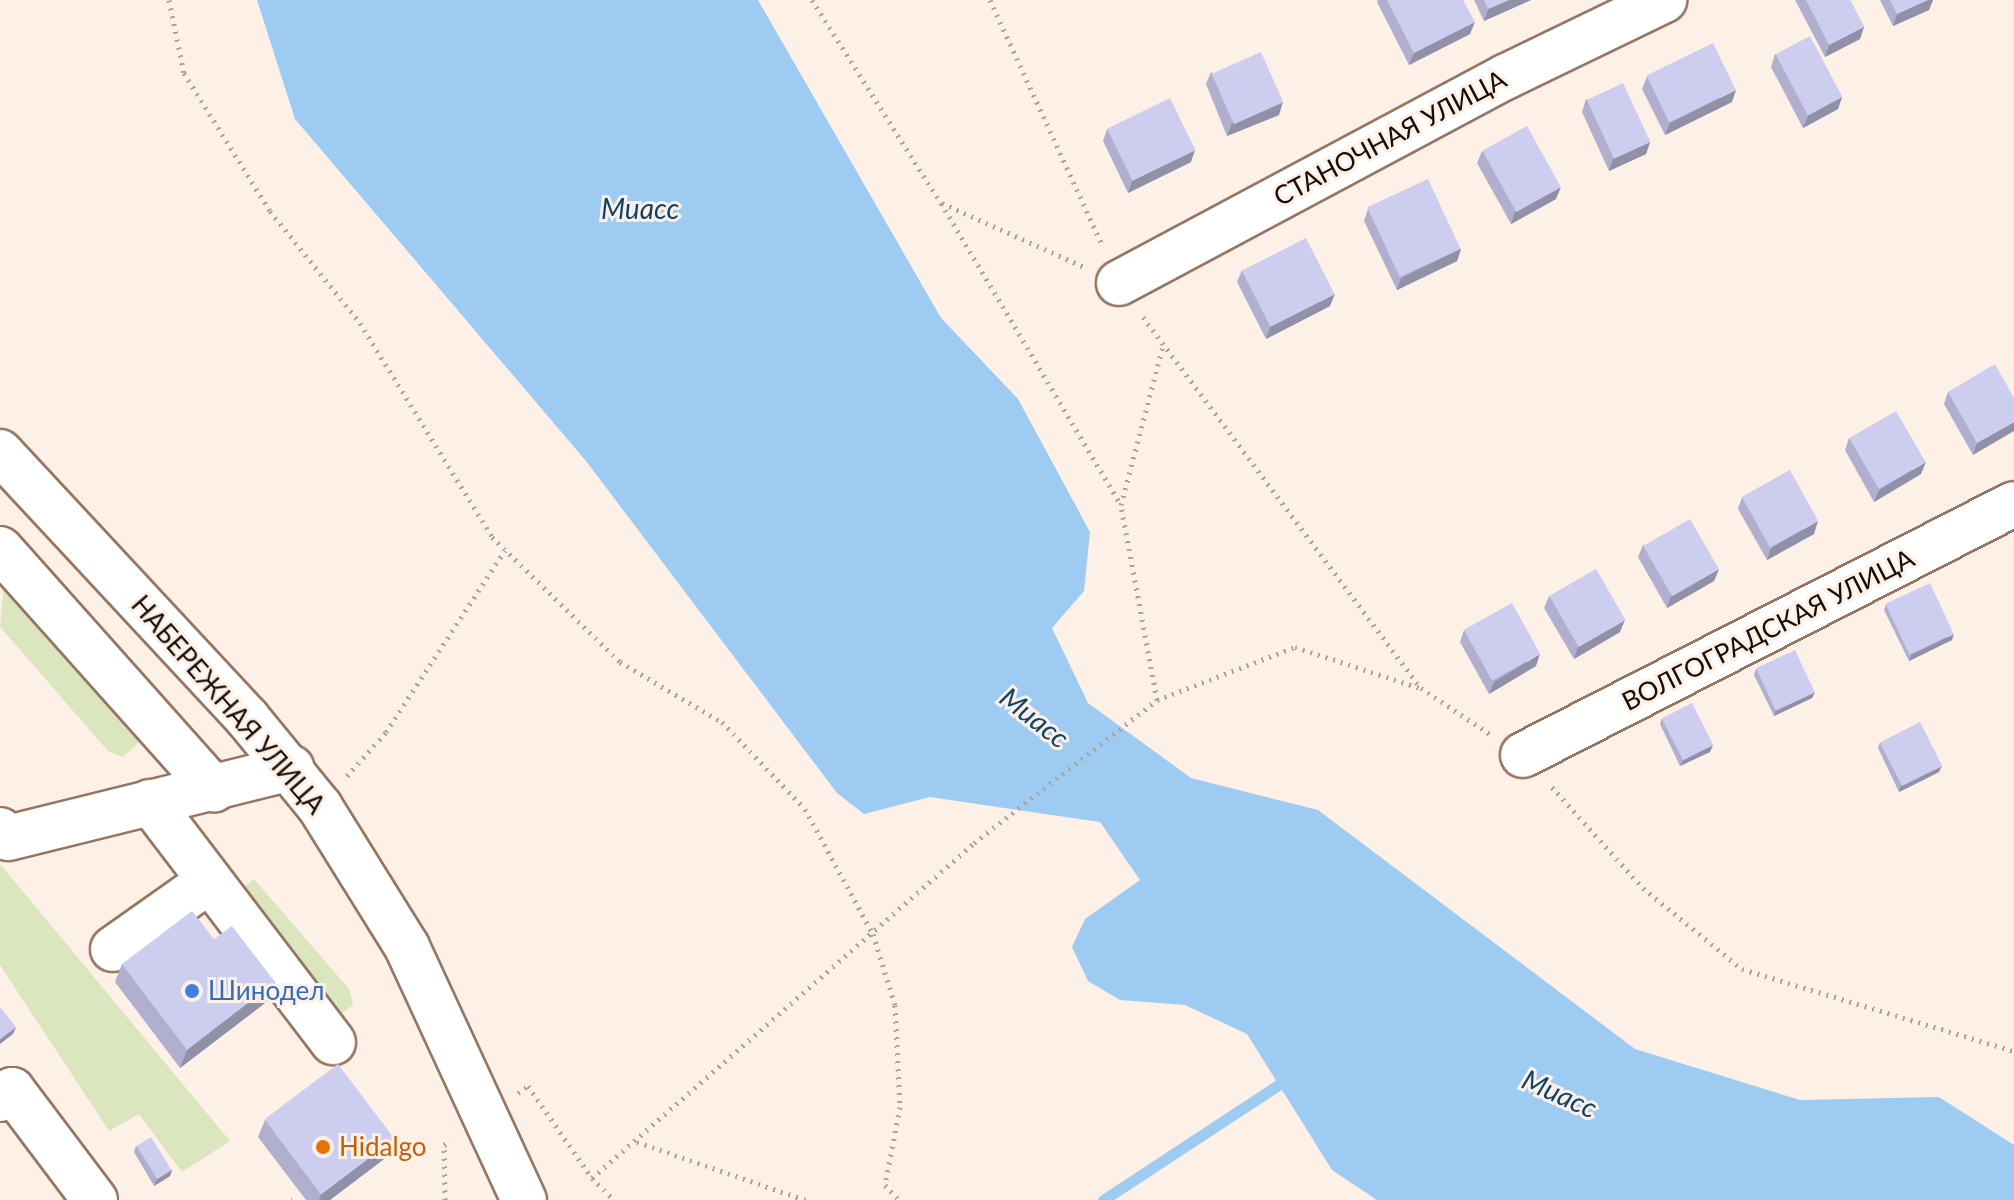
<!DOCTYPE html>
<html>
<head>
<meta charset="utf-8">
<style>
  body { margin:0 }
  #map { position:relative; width:2014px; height:1200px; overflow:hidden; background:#fdf0e7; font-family:Lato,sans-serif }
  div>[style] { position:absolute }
  .green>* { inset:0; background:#dbe5be }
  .water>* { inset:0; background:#9dcbf2 }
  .stream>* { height:11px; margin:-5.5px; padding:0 5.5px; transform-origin:5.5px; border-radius:5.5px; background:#9dcbf2 }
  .path>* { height:5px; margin-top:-2.5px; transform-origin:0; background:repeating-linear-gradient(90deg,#afa39a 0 2px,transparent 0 8px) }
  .roads { filter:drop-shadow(2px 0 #947663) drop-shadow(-2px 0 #947663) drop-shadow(0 2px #947663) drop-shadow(0 -2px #947663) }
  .minor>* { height:44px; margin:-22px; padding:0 22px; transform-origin:22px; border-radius:22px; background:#fff }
  .wall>* { inset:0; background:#b0b0ce }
  .shaded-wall>* { inset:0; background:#9090a7 }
  .building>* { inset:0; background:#cdcdef; transform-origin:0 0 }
  .dots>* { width:22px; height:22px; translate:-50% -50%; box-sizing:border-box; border:4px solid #fdf0e7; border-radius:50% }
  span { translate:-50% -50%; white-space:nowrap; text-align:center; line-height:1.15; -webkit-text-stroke:6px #fdf0e7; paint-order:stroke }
  .street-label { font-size:26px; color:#170d06 }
  .shop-label { font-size:26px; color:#366cbe }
  .left { translate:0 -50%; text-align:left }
  .food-label { font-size:26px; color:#c56008 }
  .water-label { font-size:28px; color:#0f4468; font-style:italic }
</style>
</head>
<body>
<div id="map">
  <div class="green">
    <div style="clip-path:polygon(4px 585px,136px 724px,138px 743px,123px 757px,108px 751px,0 627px)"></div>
    <div style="clip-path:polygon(0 864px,230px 1141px,182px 1172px,139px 1114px,109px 1131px,0 965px)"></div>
    <div style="clip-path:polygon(254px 879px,350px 990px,353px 1005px,337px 1017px,240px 890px)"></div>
  </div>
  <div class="water">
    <div style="clip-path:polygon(257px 0,758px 0,941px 318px,1018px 399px,1090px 532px,1084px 591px,1052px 628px,1088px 703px,1191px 778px,1318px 810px,1635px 1049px,1800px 1100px,1939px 1097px,2014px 1145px,2014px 1200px,1377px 1200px,1332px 1170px,1247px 1034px,1185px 1005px,1120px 1000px,1088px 981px,1072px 947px,1085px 919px,1140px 880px,1100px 822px,930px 797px,864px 814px,837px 793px,586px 461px,295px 119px)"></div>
  </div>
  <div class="stream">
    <div style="left:1103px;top:1200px;width:213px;rotate:-33.3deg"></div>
  </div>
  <div class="path">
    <div style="left:169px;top:0;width:75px;rotate:78.4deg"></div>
    <div style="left:184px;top:73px;width:163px;rotate:58.1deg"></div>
    <div style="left:270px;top:211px;width:144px;rotate:51.2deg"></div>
    <div style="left:360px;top:323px;width:251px;rotate:58.3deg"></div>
    <div style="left:492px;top:537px;width:179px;rotate:44.3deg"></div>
    <div style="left:620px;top:662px;width:118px;rotate:30.5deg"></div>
    <div style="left:722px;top:722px;width:120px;rotate:46.3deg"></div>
    <div style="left:805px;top:809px;width:142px;rotate:61.5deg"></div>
    <div style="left:873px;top:934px;width:74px;rotate:72.8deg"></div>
    <div style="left:895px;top:1005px;width:102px;rotate:87.2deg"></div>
    <div style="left:900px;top:1107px;width:79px;rotate:100.9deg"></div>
    <div style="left:885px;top:1185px;width:21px;rotate:47deg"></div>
    <div style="left:812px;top:0;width:241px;rotate:57.6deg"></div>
    <div style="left:941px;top:203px;width:352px;rotate:59.2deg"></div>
    <div style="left:990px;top:0;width:272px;rotate:65.4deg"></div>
    <div style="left:942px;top:203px;width:154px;rotate:24.2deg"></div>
    <div style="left:1143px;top:317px;width:464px;rotate:53.2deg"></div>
    <div style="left:1421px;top:688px;width:83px;rotate:33.7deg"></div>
    <div style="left:1157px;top:700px;width:198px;rotate:-100.5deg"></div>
    <div style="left:1121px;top:505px;width:164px;rotate:-75.2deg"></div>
    <div style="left:347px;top:776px;width:59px;rotate:-48.4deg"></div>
    <div style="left:386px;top:732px;width:217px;rotate:-56.8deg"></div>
    <div style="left:1552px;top:787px;width:136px;rotate:48deg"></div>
    <div style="left:1643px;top:888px;width:128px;rotate:39.3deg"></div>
    <div style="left:1742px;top:969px;width:284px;rotate:16.8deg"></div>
    <div style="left:518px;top:1093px;width:12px;rotate:-35deg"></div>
    <div style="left:528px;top:1086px;width:112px;rotate:55.2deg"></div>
    <div style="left:592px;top:1178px;width:31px;rotate:45deg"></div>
    <div style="left:637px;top:1142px;width:178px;rotate:19deg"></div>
    <div style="left:592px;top:1178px;width:508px;rotate:-41.25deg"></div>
    <div style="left:974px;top:843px;width:232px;rotate:-38deg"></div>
    <div style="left:1157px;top:700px;width:148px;rotate:-21deg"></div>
    <div style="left:1295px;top:647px;width:132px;rotate:18.2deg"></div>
    <div style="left:291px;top:1200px;width:1px"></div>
    <div style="left:445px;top:1200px;width:55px;rotate:-91deg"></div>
    <div style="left:444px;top:1145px;width:8px;rotate:-30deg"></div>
  </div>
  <div class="roads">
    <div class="minor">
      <div style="left:1119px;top:283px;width:438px;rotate:-28.1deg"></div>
      <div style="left:1505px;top:77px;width:177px;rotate:-25.8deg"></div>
      <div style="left:0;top:452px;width:364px;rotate:47.1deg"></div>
      <div style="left:248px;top:719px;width:114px;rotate:50.7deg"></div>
      <div style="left:320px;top:807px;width:165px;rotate:58.1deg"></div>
      <div style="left:407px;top:947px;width:279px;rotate:65.2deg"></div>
      <div style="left:0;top:549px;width:322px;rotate:48.3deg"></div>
      <div style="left:1523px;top:755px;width:551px;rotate:-27.08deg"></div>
      <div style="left:150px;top:802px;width:302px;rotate:52.7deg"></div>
      <div style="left:0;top:830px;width:11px;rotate:45deg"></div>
      <div style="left:8px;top:838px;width:292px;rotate:-13.9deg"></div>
      <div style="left:113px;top:949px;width:118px;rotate:-35.3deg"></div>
      <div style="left:0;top:1099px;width:15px;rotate:-37deg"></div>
      <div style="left:12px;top:1090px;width:138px;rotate:53deg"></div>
    </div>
  </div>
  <div class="wall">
    <div style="clip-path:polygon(1378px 0,1463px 0,1470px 34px,1409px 65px,1377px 2px)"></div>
    <div style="clip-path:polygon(1474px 0,1531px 0,1484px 21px)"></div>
    <div style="clip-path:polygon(1795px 0,1850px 0,1864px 27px,1860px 39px,1825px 57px)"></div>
    <div style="clip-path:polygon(1880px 0,1933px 0,1929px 10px,1893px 26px)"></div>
    <div style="clip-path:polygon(1775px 54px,1842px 97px,1838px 109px,1803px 128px,1771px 67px)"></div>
    <div style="clip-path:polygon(1211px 72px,1279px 115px,1227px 136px,1206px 84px)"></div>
    <div style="clip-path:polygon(1647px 77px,1732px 102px,1665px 135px,1642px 89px)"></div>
    <div style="clip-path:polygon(1586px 99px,1650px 142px,1646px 154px,1609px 171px,1582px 112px)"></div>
    <div style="clip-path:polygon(1107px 129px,1191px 162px,1128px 193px,1103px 141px)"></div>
    <div style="clip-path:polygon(1482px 151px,1556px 199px,1511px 224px,1477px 163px)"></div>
    <div style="clip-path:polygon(1368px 209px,1461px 249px,1457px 261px,1397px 290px,1364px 221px)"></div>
    <div style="clip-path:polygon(1242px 270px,1330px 306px,1266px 339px,1237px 282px)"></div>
    <div style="clip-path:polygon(1948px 392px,2014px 398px,1973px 455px,1944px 404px)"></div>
    <div style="clip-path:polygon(1849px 438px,1921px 474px,1874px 502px,1845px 450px)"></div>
    <div style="clip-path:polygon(1742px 497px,1814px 534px,1767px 560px,1738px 509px)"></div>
    <div style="clip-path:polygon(1643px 545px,1719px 569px,1714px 581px,1667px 608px,1638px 557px)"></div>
    <div style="clip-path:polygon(1549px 596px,1620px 632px,1574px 659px,1544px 608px)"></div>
    <div style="clip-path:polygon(1886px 604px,1952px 640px,1909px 661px,1884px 610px)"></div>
    <div style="clip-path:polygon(1464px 630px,1536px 666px,1489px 694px,1460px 642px)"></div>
    <div style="clip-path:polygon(1756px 669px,1815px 692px,1812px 698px,1774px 716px,1754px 675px)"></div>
    <div style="clip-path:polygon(1662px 718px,1710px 752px,1680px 766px,1660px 724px)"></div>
    <div style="clip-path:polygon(1880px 742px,1939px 772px,1899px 792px,1878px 748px)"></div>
    <div style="clip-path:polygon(214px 939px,275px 982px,269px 1000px,180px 1068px,115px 982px,122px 964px)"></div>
    <div style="clip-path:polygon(265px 1120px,388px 1156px,330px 1200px,306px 1200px,258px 1137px)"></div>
    <div style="clip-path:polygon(136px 1146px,172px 1170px,170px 1176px,154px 1186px,134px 1152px)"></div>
  </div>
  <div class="shaded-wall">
    <div style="clip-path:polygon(1509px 0,1531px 0,1484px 21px,1488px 9px)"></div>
    <div style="clip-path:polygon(1928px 0,1933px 0,1929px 10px,1893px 26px,1897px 14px)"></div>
    <div style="clip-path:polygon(1475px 22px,1470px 34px,1409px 65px,1414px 53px)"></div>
    <div style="clip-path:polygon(1864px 27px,1860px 39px,1825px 57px,1829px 45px)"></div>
    <div style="clip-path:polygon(1736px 90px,1732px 102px,1665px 135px,1670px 123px)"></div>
    <div style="clip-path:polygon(1842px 97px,1838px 109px,1803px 128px,1808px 116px)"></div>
    <div style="clip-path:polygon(1283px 102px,1279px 115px,1227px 136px,1232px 123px)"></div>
    <div style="clip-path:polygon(1650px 142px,1646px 154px,1609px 171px,1613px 159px)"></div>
    <div style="clip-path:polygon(1195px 150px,1191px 162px,1128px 193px,1132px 181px)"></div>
    <div style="clip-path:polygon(1561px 187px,1556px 199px,1511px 224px,1515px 212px)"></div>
    <div style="clip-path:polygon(1461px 249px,1457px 261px,1397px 290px,1401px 278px)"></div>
    <div style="clip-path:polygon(1335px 294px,1330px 306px,1266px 339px,1270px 327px)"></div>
    <div style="clip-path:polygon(2014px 422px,2014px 431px,1973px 455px,1977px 443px)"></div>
    <div style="clip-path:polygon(1926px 462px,1921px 474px,1874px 502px,1879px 490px)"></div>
    <div style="clip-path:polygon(1818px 521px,1814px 534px,1767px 560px,1771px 548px)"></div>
    <div style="clip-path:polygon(1719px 569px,1714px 581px,1667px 608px,1671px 596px)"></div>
    <div style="clip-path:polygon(1625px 620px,1620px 632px,1574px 659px,1578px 647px)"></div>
    <div style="clip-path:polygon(1954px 634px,1952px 640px,1909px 661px,1911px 655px)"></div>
    <div style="clip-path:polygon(1540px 654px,1536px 666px,1489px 694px,1494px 682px)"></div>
    <div style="clip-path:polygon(1815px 692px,1812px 698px,1774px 716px,1776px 710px)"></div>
    <div style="clip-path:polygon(1713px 745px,1710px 752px,1680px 766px,1683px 760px)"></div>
    <div style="clip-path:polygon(1942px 766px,1939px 772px,1899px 792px,1901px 786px)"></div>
    <div style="clip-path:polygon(275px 982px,269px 1000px,180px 1068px,187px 1050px)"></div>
    <div style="clip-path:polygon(16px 1027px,13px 1034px,0 1044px,0 1039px)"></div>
    <div style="clip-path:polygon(394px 1139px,388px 1156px,330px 1200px,319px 1200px,321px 1194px)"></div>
    <div style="clip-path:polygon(172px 1170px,170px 1176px,154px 1186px,157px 1179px)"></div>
  </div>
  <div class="building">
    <div style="clip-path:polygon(1387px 0,1463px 0,1475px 22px,1414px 53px)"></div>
    <div style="clip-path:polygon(1484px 0,1509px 0,1488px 9px)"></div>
    <div style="clip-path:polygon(1806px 0,1850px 0,1864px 27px,1829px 45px)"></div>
    <div style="clip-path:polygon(1890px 0,1928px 0,1897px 14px)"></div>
    <div style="left:1810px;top:36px;width:69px;height:39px;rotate:62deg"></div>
    <div style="left:1713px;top:43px;width:52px;height:74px;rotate:64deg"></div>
    <div style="left:1261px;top:52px;width:55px;height:54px;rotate:66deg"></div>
    <div style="left:1623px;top:83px;width:65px;height:40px;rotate:65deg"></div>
    <div style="left:1170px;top:98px;width:58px;height:70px;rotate:64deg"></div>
    <div style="left:1527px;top:126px;width:70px;height:51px;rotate:61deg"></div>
    <div style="left:1428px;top:179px;width:77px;height:67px;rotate:65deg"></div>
    <div style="left:1306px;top:238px;width:63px;height:72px;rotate:63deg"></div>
    <div style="clip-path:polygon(1995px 364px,2014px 398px,2014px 422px,1977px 443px,1948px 392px)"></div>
    <div style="left:1896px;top:411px;width:59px;height:54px;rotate:60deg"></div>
    <div style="left:1790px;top:470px;width:58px;height:55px;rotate:61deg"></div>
    <div style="left:1690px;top:519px;width:58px;height:54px;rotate:60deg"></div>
    <div style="left:1596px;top:569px;width:59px;height:54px;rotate:60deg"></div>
    <div style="left:1930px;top:583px;width:56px;height:49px;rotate:65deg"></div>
    <div style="left:1512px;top:603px;width:58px;height:55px;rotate:61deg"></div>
    <div style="left:1795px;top:650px;width:47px;height:43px;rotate:65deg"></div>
    <div style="left:1692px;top:703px;width:47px;height:34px;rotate:63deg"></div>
    <div style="left:1920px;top:722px;width:49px;height:45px;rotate:63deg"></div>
    <div style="clip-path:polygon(192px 911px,214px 939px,232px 926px,275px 982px,187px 1050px,122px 964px)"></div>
    <div style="clip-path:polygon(0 1007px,16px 1027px,0 1039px)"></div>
    <div style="left:338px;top:1064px;width:94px;height:92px;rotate:53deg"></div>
    <div style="left:151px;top:1137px;width:39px;height:17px;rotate:58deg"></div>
  </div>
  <div class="dots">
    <div style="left:192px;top:991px;background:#3f7fe0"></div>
    <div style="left:323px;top:1147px;background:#e8710a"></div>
  </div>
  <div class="street-label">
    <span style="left:1390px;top:138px;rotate:-28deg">СТАНОЧНАЯ УЛИЦА</span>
    <span style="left:1768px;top:630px;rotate:-27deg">ВОЛГОГРАДСКАЯ УЛИЦА</span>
    <span style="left:228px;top:705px;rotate:49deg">НАБЕРЕЖНАЯ УЛИЦА</span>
  </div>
  <div class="shop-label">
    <span class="left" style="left:208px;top:991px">Шинодел</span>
  </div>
  <div class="food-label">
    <span class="left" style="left:339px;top:1147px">Hidalgo</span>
  </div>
  <div class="water-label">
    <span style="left:640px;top:208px">Миасс</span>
    <span style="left:1035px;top:717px;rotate:38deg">Миасс</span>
    <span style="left:1560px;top:1093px;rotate:24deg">Миасс</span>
  </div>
</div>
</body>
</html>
